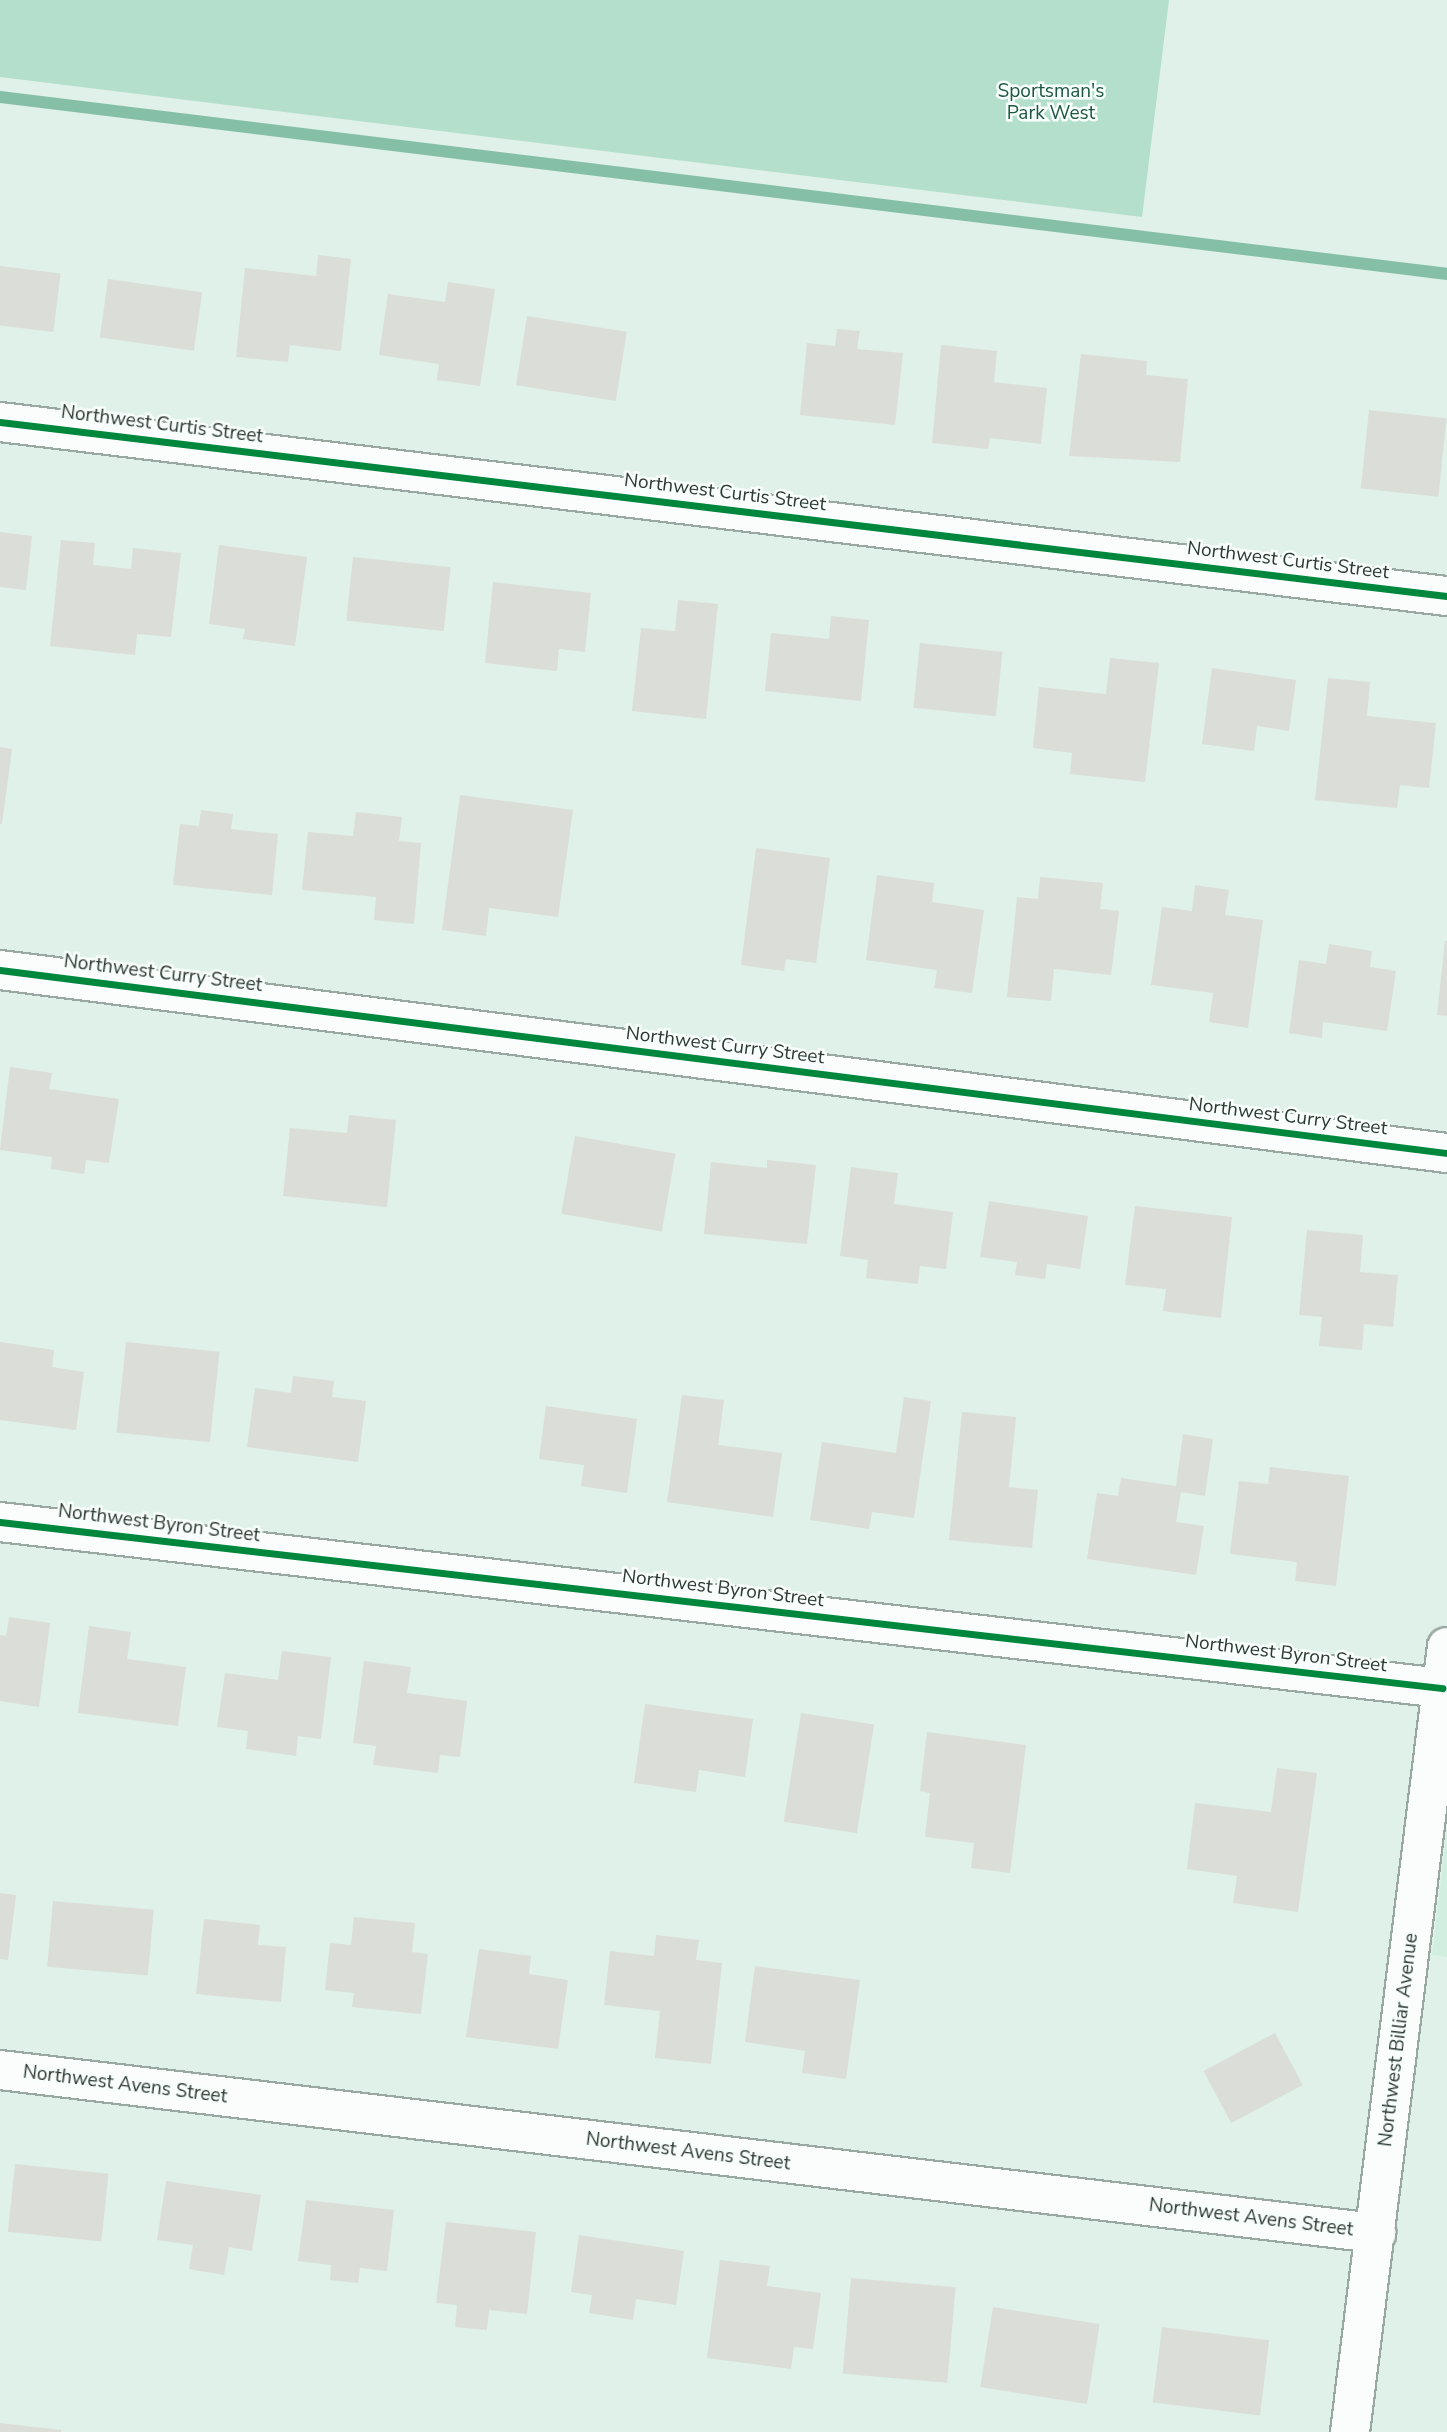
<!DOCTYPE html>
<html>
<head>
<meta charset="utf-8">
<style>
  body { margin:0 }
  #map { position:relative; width:1447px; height:2432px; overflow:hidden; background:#dff1e8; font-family:"Nunito Sans",sans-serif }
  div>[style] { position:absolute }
  .built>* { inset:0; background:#d1efe1 }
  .green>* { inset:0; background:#b4dfcc }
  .stream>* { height:12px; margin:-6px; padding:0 6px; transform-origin:6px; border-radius:6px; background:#85bfa8 }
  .building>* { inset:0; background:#dbddd8; transform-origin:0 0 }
  .roads { filter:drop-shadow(2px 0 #9aa8a2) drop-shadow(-2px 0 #9aa8a2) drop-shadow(0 2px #9aa8a2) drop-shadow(0 -2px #9aa8a2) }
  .street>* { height:38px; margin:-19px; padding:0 19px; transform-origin:19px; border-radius:19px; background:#fafdfc }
  .cycleway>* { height:7px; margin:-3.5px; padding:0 3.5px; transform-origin:3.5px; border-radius:3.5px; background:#00873e }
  span { translate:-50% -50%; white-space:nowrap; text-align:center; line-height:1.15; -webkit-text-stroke:5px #f8fefb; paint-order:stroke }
  .park-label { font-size:19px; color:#1d5742 }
  .street-label { font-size:19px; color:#2d3934 }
</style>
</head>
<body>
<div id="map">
  <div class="built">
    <div style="clip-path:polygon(1447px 1831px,1447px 1957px,1432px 1955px)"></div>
  </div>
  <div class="green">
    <div style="clip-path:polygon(0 0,1169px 0,1142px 217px,0 77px)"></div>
  </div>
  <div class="stream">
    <div style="left:0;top:97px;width:1458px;rotate:6.97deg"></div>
  </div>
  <div class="building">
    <div style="clip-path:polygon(318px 255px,351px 259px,341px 351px,290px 345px,288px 362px,236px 357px,245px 268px,316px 276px)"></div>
    <div style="left:0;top:266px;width:61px;height:59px;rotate:7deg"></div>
    <div style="left:108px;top:279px;width:95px;height:59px;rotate:8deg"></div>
    <div style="clip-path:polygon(448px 282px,495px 289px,480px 386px,437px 380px,439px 364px,379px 355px,388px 294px,445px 302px)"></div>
    <div style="left:527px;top:316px;width:101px;height:70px;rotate:9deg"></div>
    <div style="clip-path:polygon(837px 329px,860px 331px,857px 349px,903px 353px,895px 425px,800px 415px,807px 343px,835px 346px)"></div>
    <div style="clip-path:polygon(941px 345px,997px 351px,994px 382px,1047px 388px,1041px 444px,990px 438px,988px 449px,932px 443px)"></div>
    <div style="clip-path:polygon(1081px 354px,1147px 361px,1146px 375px,1188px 379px,1180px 462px,1069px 456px)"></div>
    <div style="left:1369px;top:410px;width:78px;height:79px;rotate:6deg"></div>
    <div style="clip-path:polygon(0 532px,32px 536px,26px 590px,0 587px)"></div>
    <div style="clip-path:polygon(61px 540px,95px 543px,93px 565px,131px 569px,133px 548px,181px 553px,171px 637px,137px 634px,135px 655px,50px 646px)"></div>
    <div style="clip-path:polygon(219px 545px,307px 557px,295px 646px,243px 639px,245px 629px,209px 624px)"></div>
    <div style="left:353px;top:557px;width:98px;height:64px;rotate:6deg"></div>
    <div style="clip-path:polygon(493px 582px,591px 593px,585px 652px,559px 649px,557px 671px,485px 663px)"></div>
    <div style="clip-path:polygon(678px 600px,718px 604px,706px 719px,632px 711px,641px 628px,675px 631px)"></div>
    <div style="clip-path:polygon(831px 616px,869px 620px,861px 701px,765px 691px,771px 633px,829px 639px)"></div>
    <div style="left:920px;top:643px;width:83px;height:65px;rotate:6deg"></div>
    <div style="clip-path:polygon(1110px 658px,1159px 663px,1145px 782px,1070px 774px,1072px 753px,1033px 748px,1039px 687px,1106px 694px)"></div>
    <div style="clip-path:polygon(1212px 668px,1296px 680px,1289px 731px,1257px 726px,1254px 751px,1202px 744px)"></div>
    <div style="clip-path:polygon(1328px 678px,1370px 682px,1367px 716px,1436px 723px,1429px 788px,1400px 785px,1397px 808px,1315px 800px)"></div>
    <div style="clip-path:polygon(0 747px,12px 749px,2px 824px,0 824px)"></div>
    <div style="clip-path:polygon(460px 795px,573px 810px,558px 917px,489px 908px,486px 936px,442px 930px)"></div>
    <div style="clip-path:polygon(201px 810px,233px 814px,231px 829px,278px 834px,272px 895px,173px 885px,180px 824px,199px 826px)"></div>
    <div style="clip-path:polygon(356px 812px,402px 817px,399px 841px,421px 843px,414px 924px,374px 920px,376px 897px,302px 890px,308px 832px,353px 836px)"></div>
    <div style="clip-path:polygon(756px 848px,830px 858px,816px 963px,786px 959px,784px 971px,741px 965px)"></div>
    <div style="clip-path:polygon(877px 875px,934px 883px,932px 902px,984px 910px,972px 993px,934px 988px,937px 970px,866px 960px)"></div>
    <div style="clip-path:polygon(1040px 877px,1103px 883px,1100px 909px,1119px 911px,1111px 975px,1054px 969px,1051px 1001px,1007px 997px,1017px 897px,1038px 899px)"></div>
    <div style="clip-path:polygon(1195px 885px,1229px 890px,1225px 915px,1263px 920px,1248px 1028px,1209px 1022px,1213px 993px,1151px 985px,1162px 907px,1192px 911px)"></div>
    <div style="clip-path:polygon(1445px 941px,1447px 941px,1447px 1016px,1437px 1015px)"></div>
    <div style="clip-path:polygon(1329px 944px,1372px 951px,1370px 967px,1396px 971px,1387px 1031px,1323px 1022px,1322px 1038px,1289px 1033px,1299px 960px,1326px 964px)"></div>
    <div style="clip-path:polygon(10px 1067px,52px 1073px,49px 1089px,119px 1099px,109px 1163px,86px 1160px,84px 1174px,51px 1169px,52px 1157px,0 1150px)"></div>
    <div style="clip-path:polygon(349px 1115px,396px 1120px,387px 1207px,283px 1196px,290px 1128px,347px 1133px)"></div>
    <div style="left:575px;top:1136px;width:102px;height:79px;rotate:10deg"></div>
    <div style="clip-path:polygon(767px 1160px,816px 1165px,807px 1244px,704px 1234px,711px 1162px,767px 1168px)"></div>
    <div style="clip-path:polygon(851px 1167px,898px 1173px,894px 1204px,953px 1212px,946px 1269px,920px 1266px,918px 1284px,866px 1278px,868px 1260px,840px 1256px)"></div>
    <div style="clip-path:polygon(989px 1201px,1088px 1216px,1080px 1269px,1047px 1264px,1045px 1279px,1015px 1275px,1017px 1262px,980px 1257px)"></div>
    <div style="clip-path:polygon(1135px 1206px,1232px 1217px,1221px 1318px,1163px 1311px,1166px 1289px,1125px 1285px)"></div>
    <div style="clip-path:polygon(1307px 1230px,1363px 1235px,1360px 1272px,1398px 1275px,1393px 1327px,1364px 1324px,1362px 1350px,1319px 1346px,1322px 1317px,1299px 1315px)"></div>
    <div style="clip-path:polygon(0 1342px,54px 1350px,52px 1367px,84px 1372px,76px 1430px,0 1420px)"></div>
    <div style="left:126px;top:1342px;width:94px;height:91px;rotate:6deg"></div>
    <div style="clip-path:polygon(293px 1376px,334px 1381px,332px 1397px,366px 1401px,358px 1462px,247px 1447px,255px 1388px,291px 1393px)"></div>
    <div style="clip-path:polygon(682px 1395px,724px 1400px,718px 1445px,782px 1453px,773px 1517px,667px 1502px)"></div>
    <div style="clip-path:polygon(904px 1397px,931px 1401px,914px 1518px,872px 1512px,869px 1529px,810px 1520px,822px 1442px,896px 1453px)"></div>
    <div style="clip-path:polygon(546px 1406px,637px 1419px,627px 1493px,581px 1486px,584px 1465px,539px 1459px)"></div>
    <div style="clip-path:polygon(962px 1412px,1016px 1417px,1009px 1487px,1038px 1490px,1032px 1548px,949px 1540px)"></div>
    <div style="clip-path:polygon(1183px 1434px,1213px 1439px,1205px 1496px,1181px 1492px,1176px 1522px,1204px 1526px,1196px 1575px,1087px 1559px,1097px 1493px,1118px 1496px,1121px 1478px,1176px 1486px)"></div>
    <div style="clip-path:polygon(1270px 1467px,1349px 1476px,1336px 1586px,1295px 1581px,1297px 1562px,1230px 1554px,1239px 1481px,1268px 1484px)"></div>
    <div style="clip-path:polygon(9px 1617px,50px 1623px,39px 1707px,0 1701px,0 1635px,6px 1636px)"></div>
    <div style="clip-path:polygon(89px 1626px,131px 1632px,127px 1659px,186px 1667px,178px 1726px,78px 1713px)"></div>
    <div style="clip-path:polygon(282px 1651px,331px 1657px,321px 1739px,298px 1736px,296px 1756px,246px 1749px,248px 1731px,217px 1727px,225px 1673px,278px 1680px)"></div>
    <div style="clip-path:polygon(364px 1661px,411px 1667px,407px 1693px,467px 1701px,460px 1757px,440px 1755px,438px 1773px,373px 1765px,376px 1746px,353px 1743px)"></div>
    <div style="clip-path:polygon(645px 1704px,753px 1719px,745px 1777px,699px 1770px,696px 1792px,634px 1783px)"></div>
    <div style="left:801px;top:1713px;width:74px;height:110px;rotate:9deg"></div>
    <div style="clip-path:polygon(927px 1732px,1026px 1745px,1010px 1873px,971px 1868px,974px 1843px,925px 1837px,930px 1793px,920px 1791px)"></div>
    <div style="clip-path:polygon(1277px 1768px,1317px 1773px,1298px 1912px,1233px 1903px,1237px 1876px,1187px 1869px,1195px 1803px,1271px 1812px)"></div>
    <div style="clip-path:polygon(0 1893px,16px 1895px,8px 1960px,0 1959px)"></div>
    <div style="left:53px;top:1901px;width:101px;height:66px;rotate:5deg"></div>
    <div style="clip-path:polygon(354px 1917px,415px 1923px,412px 1952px,428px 1954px,421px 2014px,352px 2007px,354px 1993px,325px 1990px,330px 1943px,351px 1945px)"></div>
    <div style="clip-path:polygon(204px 1919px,260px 1925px,258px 1945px,286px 1947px,281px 2002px,196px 1994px)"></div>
    <div style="clip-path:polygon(656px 1935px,699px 1940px,696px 1960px,722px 1963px,711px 2064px,655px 2058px,660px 2011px,604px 2005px,610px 1951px,654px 1956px)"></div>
    <div style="clip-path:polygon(479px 1949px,531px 1956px,529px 1974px,568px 1980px,558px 2049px,466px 2037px)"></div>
    <div style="clip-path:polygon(755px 1966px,860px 1980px,846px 2079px,802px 2073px,805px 2051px,745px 2042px)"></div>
    <div style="left:1275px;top:2033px;width:59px;height:81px;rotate:62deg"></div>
    <div style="left:15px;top:2164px;width:94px;height:68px;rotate:6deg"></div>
    <div style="clip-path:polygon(166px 2181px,261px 2195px,252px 2251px,229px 2247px,224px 2275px,189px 2269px,193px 2245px,157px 2240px)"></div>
    <div style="clip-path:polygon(306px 2200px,394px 2210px,387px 2271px,360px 2268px,358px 2283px,330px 2280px,331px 2265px,298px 2261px)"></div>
    <div style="clip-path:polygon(446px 2222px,536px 2232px,527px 2314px,489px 2310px,487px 2330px,455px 2327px,457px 2305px,436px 2303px)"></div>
    <div style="clip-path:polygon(579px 2235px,684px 2251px,676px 2305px,636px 2299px,633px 2320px,589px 2313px,592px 2295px,571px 2292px)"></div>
    <div style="clip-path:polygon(720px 2260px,770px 2266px,767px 2286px,821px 2293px,813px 2349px,794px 2347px,791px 2369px,707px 2358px)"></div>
    <div style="left:851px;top:2278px;width:105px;height:96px;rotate:5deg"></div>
    <div style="left:993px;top:2307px;width:108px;height:81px;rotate:9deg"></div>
    <div style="left:1162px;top:2327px;width:108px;height:76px;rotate:7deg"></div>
    <div style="clip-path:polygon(0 2423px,61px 2430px,61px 2432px,0 2432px)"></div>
  </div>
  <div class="roads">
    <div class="street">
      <div style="left:0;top:422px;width:1457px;rotate:6.86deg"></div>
      <div style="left:0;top:970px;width:1459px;rotate:7.21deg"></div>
      <div style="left:0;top:1522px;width:1452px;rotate:6.57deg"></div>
      <div style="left:0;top:2070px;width:1386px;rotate:6.76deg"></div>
      <div style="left:1350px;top:2432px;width:791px;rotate:-82.96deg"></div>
    </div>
  </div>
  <div class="cycleway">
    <div style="left:0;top:422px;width:1457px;rotate:6.86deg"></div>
    <div style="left:0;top:970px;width:1459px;rotate:7.21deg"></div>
    <div style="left:0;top:1522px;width:1452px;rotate:6.57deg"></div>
  </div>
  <div class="park-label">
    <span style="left:1051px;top:103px">Sportsman's<br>Park West</span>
  </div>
  <div class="street-label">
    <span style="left:162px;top:425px;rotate:7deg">Northwest Curtis Street</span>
    <span style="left:725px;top:493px;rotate:7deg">Northwest Curtis Street</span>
    <span style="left:1288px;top:561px;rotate:7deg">Northwest Curtis Street</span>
    <span style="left:163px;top:974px;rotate:7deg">Northwest Curry Street</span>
    <span style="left:725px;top:1046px;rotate:7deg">Northwest Curry Street</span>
    <span style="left:1288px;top:1117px;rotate:7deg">Northwest Curry Street</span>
    <span style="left:159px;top:1524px;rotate:7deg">Northwest Byron Street</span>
    <span style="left:723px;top:1589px;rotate:7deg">Northwest Byron Street</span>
    <span style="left:1286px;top:1654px;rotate:7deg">Northwest Byron Street</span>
    <span style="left:1399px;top:2040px;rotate:-83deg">Northwest Billiar Avenue</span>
    <span style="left:125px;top:2085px;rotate:7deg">Northwest Avens Street</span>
    <span style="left:688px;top:2152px;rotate:7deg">Northwest Avens Street</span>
    <span style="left:1251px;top:2218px;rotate:7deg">Northwest Avens Street</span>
  </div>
</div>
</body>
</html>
